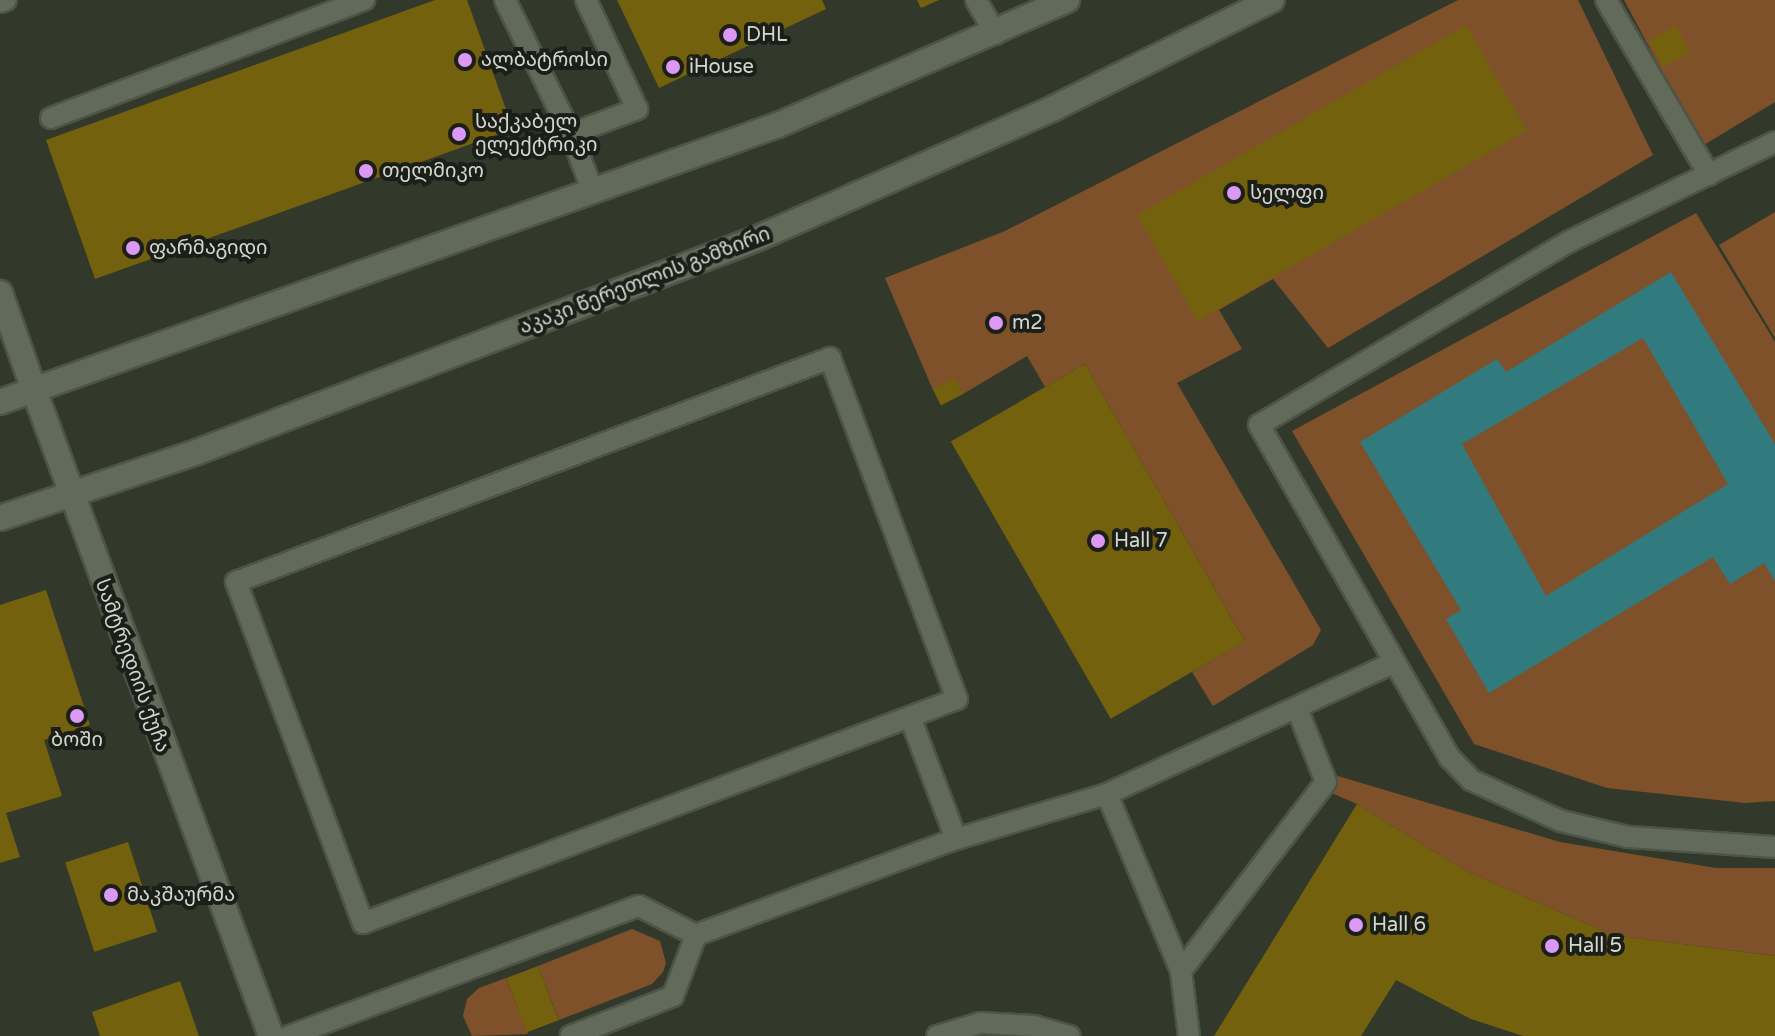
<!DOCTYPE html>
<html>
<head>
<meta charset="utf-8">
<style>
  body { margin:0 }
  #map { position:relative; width:1775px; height:1036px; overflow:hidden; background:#32392a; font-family:"Varela Round","Noto Sans Georgian",sans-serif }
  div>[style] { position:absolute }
  .green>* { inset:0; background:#7e512a }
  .water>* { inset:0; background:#317b7e }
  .building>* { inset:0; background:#74610e; transform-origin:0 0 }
  .roads { filter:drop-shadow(2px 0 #4e5448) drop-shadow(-2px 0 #4e5448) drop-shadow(0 2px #4e5448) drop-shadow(0 -2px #4e5448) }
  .lane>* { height:20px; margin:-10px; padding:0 10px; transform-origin:10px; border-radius:10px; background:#626b5a }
  .street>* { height:24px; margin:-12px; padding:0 12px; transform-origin:12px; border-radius:12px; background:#626b5a }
  .secondary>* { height:24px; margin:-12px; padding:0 12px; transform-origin:12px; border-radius:12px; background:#626b5a }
  .dots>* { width:22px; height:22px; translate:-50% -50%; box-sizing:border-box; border:4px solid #1c1f18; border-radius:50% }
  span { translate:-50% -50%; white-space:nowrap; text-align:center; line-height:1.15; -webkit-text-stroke:8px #1c1f18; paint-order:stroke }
  .poi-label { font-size:20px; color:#d3d8cf }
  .left { translate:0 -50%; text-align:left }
  .street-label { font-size:20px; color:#d3d8cf }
</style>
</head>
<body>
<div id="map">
  <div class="green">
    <div style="clip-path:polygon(1458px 0,1578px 0,1653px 155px,1328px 348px,1273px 279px,1219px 310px,1242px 349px,1177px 383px,1321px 630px,1313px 645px,1213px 706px,1192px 672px,1245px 641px,1085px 364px,1045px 387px,1027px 356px,963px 394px,955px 379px,933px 390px,885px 278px,1005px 231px)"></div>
    <div style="clip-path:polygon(1624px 0,1775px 0,1775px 102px,1702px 146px)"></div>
    <div style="clip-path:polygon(1775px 212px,1775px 338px,1719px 245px)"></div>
    <div style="clip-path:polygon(1696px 213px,1775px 342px,1775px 801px,1745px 803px,1607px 788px,1474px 744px,1292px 431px)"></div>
    <div style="clip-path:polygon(1321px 771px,1560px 842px,1716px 868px,1775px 868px,1775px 956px,1612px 935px,1464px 870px,1357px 804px,1313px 785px)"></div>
    <div style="clip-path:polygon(632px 929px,660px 941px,666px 963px,663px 972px,652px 984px,559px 1020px,538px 966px)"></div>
    <div style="clip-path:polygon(506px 978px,528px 1034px,472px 1036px,463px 1016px,467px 999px,479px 988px)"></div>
  </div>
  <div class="water">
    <div style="clip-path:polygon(evenodd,1671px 272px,1775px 444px,1775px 581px,1764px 563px,1730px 584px,1713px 557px,1489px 693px,1446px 619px,1461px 610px,1360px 442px,1497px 359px,1506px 372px,1671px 272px,1643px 338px,1728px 484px,1546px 596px,1462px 444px,1643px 338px)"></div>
  </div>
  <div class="building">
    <div style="clip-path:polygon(435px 0,467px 0,513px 129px,95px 279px,46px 140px)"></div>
    <div style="clip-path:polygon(617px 0,822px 0,826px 9px,659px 88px)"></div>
    <div style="clip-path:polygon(917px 0,939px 0,921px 8px)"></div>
    <div style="left:1466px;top:25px;width:122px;height:380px;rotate:60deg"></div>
    <div style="left:1676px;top:26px;width:30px;height:31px;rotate:62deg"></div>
    <div style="left:1085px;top:364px;width:320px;height:155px;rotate:60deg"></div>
    <div style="left:955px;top:378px;width:18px;height:25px;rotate:63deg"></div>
    <div style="clip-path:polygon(46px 590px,90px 725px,44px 740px,62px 796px,6px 813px,20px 857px,0 863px,0 605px)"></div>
    <div style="clip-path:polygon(1357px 804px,1464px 870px,1612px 935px,1775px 956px,1775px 1036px,1523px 1036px,1471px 1019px,1396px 980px,1361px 1036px,1214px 1036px)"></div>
    <div style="left:128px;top:842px;width:94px;height:66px;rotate:72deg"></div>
    <div style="left:538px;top:966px;width:58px;height:34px;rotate:69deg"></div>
    <div style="clip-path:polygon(180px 981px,199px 1036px,100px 1036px,92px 1012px)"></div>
  </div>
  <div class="roads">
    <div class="lane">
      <div style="left:505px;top:0;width:149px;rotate:63.8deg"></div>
      <div style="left:571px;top:134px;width:62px;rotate:69.2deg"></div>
      <div style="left:976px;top:0;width:39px;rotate:60deg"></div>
      <div style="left:1606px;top:0;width:203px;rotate:59.5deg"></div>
      <div style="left:0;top:2px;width:6px;rotate:-18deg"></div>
      <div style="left:51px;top:118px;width:335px;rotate:-20.7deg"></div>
      <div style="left:571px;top:134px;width:71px;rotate:-20.7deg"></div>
      <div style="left:637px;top:109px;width:120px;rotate:-115.1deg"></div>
      <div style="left:1775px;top:142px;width:228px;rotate:154.2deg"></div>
      <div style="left:1570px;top:241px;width:361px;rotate:149.4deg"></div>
      <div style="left:1259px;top:425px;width:383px;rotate:60.2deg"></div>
      <div style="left:1449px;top:757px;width:32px;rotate:46deg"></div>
      <div style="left:1471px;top:780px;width:99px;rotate:24.5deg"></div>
      <div style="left:1561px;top:821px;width:69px;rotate:13.4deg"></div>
      <div style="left:1628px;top:837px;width:147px;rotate:3.9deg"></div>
      <div style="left:830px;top:358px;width:364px;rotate:69.6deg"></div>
      <div style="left:957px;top:699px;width:635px;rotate:159.34deg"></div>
      <div style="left:363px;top:923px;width:364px;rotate:-110.4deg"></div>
      <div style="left:236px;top:582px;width:635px;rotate:-20.66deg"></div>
      <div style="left:910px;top:717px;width:130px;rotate:69.3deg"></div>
      <div style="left:1107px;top:794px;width:192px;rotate:67.3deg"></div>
      <div style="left:1181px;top:971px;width:65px;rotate:83deg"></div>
      <div style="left:696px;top:935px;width:277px;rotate:-20.3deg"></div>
      <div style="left:956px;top:839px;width:158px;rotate:-16.6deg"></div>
      <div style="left:1107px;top:794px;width:315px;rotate:-24.6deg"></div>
      <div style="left:1181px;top:971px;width:238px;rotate:-52.5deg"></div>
      <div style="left:1326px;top:782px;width:76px;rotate:-111.5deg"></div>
      <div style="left:289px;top:1036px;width:373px;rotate:-20.4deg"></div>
      <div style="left:639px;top:906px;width:64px;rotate:27deg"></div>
      <div style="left:696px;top:935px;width:65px;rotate:110.7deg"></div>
      <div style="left:673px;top:996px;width:110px;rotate:158.6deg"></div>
      <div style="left:937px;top:1036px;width:46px;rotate:-16.5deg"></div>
      <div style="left:981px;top:1023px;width:53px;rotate:3.2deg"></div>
      <div style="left:1034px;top:1026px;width:37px;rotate:16deg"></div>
    </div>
    <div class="street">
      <div style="left:0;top:293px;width:103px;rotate:70.7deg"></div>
    </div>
    <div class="secondary">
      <div style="left:34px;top:390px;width:688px;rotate:69.85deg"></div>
      <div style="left:0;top:402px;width:826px;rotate:-19.6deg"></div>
      <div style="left:778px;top:125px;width:315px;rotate:-23.4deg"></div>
      <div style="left:0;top:518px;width:208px;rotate:-18.5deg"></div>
      <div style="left:197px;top:452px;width:600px;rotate:-20.88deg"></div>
      <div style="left:758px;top:238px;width:323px;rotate:-23.7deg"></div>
      <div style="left:1054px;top:108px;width:243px;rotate:-26.4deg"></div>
    </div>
  </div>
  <div class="dots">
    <div style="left:730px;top:35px;background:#dc99f4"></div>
    <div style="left:465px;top:60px;background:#dc99f4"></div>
    <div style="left:673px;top:67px;background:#dc99f4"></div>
    <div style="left:459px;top:134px;background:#dc99f4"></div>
    <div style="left:366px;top:171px;background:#dc99f4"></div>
    <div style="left:1234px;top:193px;background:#dc99f4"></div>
    <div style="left:133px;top:248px;background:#dc99f4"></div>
    <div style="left:996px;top:323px;background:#dc99f4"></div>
    <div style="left:1098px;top:541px;background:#dc99f4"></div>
    <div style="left:77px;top:716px;background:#dc99f4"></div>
    <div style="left:111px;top:895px;background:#dc99f4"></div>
    <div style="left:1356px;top:925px;background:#dc99f4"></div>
    <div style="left:1552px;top:946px;background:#dc99f4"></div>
  </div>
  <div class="poi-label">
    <span class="left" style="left:746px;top:35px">DHL</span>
    <span class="left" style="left:481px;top:60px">ალბატროსი</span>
    <span class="left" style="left:689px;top:67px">iHouse</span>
    <span class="left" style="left:475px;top:134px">საქკაბელ<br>ელექტრიკი</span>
    <span class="left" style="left:382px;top:171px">თელმიკო</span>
    <span class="left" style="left:1250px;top:193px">სელფი</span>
    <span class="left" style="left:149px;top:248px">ფარმაგიდი</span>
    <span class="left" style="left:1012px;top:323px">m2</span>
    <span class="left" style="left:1114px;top:541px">Hall 7</span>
    <span style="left:77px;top:740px">ბოში</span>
    <span class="left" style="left:127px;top:895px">მაკშაურმა</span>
    <span class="left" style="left:1372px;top:925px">Hall 6</span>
    <span class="left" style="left:1568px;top:946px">Hall 5</span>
  </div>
  <div class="street-label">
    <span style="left:645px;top:281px;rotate:-21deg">აკაკი წერეთლის გამზირი</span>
    <span style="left:132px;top:666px;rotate:70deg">სამტრედიის ქუჩა</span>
  </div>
</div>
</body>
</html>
